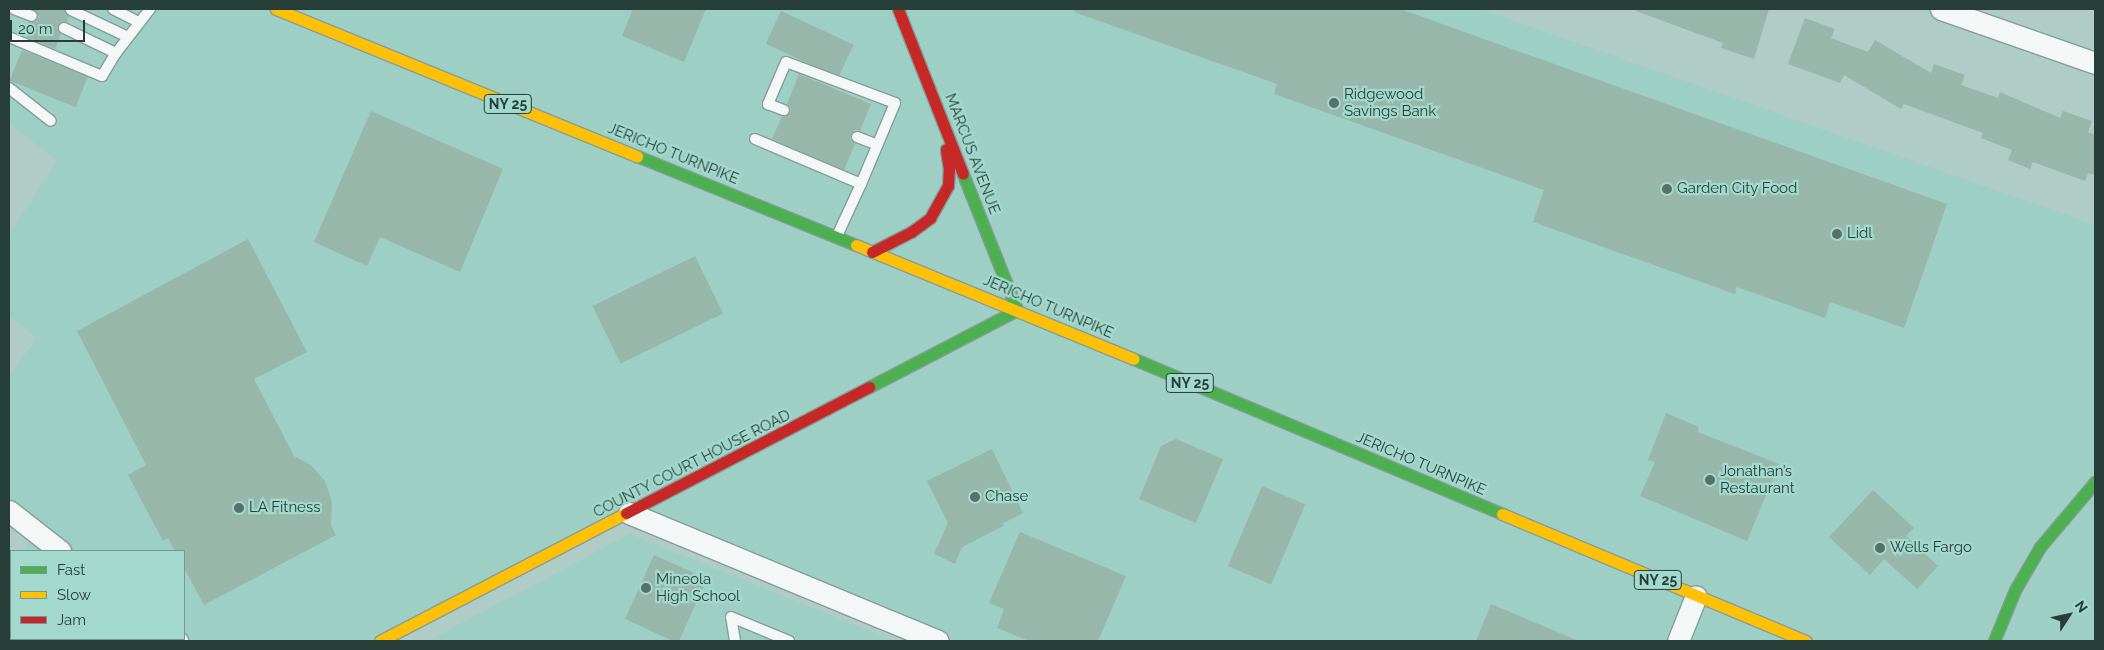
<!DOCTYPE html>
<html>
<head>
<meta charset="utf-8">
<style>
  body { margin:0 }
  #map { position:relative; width:2104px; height:650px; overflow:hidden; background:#afccc6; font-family:Raleway,sans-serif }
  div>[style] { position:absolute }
  .built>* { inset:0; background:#9ecfc4 }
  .building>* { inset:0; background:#96b7aa; transform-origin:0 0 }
  .roads { filter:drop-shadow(1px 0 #859d98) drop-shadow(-1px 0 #859d98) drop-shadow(0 1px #859d98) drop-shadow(0 -1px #859d98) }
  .lane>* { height:10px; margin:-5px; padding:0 5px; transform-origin:5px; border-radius:5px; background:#f3f7f6 }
  .street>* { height:21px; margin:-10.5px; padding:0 10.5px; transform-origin:10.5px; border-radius:10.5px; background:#f3f7f6 }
  .fast>* { height:11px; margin:-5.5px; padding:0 5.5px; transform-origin:5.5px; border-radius:5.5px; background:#4caf50 }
  .slow>* { height:11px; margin:-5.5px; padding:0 5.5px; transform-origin:5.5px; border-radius:5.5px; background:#ffc107 }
  .jam>* { height:11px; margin:-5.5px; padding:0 5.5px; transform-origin:5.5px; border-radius:5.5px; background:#c62828 }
  .dots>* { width:14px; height:14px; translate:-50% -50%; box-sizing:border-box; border:2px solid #a2d9cc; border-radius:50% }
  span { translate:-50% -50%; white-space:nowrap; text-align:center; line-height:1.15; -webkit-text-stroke:4.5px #a2d9cc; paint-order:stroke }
  .shield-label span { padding:1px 4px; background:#a2d9cc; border:1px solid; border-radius:4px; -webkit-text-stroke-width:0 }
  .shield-label { font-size:14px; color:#273e38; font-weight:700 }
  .poi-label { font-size:15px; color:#273e38 }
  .left { translate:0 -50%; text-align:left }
  .street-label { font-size:15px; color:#273e38 }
  .frame { position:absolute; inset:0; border:10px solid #273e38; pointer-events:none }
  .legend { position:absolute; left:10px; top:550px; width:175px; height:90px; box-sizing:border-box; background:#a2d9cc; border:1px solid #719b91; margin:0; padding:6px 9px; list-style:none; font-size:15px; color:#273e38 }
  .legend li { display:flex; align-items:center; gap:10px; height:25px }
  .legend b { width:25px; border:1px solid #719b91 }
  .north { position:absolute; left:2044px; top:590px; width:50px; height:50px; -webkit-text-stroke:4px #a2d9cc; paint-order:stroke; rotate:55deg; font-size:14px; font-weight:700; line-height:20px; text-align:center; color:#273e38 }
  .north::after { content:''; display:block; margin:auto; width:18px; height:22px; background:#273e38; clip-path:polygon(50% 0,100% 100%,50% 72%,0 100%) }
  .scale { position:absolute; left:10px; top:20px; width:75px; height:22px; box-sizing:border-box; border:2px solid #273e38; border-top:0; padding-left:6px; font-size:15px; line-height:18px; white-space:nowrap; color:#273e38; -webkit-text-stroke:4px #a2d9cc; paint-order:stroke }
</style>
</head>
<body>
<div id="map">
  <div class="built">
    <div style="clip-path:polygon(9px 9px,1480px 9px,2095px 225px,2095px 641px,938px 641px,629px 513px,380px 641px,9px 641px,9px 568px,11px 564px,11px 639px,184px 639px,184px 551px,22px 551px,34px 536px,9px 516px,9px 376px,37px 338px,9px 316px,9px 235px,57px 161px,9px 123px)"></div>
    <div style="clip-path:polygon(630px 534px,894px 641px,428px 641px)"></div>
  </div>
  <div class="building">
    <div style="clip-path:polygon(35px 9px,64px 9px,69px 17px,67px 22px,61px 22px,58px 25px,58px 31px,61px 34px,55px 49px,27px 37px,30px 29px,27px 28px,29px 22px,36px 22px,39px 18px)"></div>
    <div style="clip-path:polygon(633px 9px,706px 9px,684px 62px,622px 36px)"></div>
    <div style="clip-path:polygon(1075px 9px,1400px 9px,1947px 204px,1904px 328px,1830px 302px,1825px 318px,1737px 287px,1735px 294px,1533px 222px,1544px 190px,1274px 94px,1277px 84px,1074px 12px)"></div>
    <div style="clip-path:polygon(1636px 9px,1769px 9px,1754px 59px,1721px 48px,1723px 43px,1636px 11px)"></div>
    <div style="left:781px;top:11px;width:80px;height:36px;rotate:25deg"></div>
    <div style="clip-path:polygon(1805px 18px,1835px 29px,1831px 38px,1868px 52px,1875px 40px,1931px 73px,1934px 64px,1965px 75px,1961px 85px,1998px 98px,2000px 92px,2060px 118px,2063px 111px,2092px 121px,2088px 132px,2095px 135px,2095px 175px,2088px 173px,2085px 181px,2033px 162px,2030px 169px,2008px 160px,2012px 150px,1981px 138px,1983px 133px,1904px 104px,1901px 109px,1844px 75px,1840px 83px,1788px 64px)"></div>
    <div style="left:22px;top:50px;width:71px;height:33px;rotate:22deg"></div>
    <div style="clip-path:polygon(799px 74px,871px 104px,860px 131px,855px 130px,851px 134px,850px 139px,855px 144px,844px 170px,772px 139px,782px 116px,790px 113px,791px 108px,787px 104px)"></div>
    <div style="clip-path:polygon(371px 111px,503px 169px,460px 272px,380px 237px,367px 266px,314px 242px)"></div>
    <div style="clip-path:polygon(248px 239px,307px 352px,254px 379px,294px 456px,311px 465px,325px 481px,332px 502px,331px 525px,336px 535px,204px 605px,184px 568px,184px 551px,175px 551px,168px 538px,163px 541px,128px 475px,146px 465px,77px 331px)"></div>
    <div style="left:695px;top:256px;width:64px;height:114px;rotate:64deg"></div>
    <div style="clip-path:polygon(1666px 413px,1699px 427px,1698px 432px,1779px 464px,1747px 541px,1640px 496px,1655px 462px,1648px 460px)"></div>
    <div style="clip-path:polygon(1176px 439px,1223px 459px,1196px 523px,1139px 499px,1161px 446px)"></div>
    <div style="clip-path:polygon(992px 449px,1023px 513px,1002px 524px,1005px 525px,962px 547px,955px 564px,934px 554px,948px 523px,927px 481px)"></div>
    <div style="left:1262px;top:486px;width:47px;height:87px;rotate:23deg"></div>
    <div style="clip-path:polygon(1873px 490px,1914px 528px,1906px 536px,1938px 566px,1917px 589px,1884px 559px,1870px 575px,1829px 537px)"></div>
    <div style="clip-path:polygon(1020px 532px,1126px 576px,1098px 641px,1029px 641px,997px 628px,1004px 609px,989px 603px)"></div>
    <div style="clip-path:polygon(654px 555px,707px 579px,679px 641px,673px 641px,625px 619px)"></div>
    <div style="clip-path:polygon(1491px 604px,1579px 641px,1476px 641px)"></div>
  </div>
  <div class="roads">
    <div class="lane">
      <div style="left:14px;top:9px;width:19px;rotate:21deg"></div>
      <div style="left:113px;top:9px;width:29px;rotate:27deg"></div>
      <div style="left:71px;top:10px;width:63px;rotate:25.3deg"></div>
      <div style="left:64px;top:28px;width:58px;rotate:25.7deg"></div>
      <div style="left:9px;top:37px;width:101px;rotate:22.8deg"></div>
      <div style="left:102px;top:76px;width:27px;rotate:-59deg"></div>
      <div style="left:116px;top:53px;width:56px;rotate:-52.3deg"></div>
      <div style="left:9px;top:88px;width:53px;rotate:38.2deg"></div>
      <div style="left:857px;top:137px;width:22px;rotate:21deg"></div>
      <div style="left:755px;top:139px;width:115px;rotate:23deg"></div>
      <div style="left:861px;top:184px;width:88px;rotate:-67.2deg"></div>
      <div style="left:895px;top:103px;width:116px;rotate:-159.4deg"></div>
      <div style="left:786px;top:62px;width:46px;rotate:113.2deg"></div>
      <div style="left:768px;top:104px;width:17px;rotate:21deg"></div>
      <div style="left:837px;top:236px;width:57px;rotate:-65.2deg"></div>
      <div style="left:735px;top:641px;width:24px;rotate:-99deg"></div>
      <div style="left:731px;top:617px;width:63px;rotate:22.5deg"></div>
    </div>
    <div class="street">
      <div style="left:1941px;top:9px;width:163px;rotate:19.3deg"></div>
      <div style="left:9px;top:511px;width:65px;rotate:38.1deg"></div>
      <div style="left:629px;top:513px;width:334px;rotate:22.5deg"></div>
      <div style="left:174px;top:639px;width:4px;rotate:34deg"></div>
      <div style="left:1678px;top:641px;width:48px;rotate:-68.2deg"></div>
    </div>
    <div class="fast">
      <div style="left:637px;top:156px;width:236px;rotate:22.1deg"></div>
      <div style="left:1134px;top:359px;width:399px;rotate:22.8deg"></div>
      <div style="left:869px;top:387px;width:167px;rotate:-27.5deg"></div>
      <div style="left:1017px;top:310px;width:146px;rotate:-111.7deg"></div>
      <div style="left:1994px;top:641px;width:55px;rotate:-67.6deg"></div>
      <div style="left:2015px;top:590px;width:50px;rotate:-59.8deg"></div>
      <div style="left:2040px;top:547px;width:85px;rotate:-49.8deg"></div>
    </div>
    <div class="slow">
      <div style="left:276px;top:9px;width:390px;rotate:22.2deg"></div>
      <div style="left:856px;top:245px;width:300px;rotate:22.3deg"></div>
      <div style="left:1502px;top:514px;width:329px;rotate:22.7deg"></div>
      <div style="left:380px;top:641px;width:277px;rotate:-27.5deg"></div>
    </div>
    <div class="jam">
      <div style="left:898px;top:9px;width:177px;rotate:68.5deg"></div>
      <div style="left:872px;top:252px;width:44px;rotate:-27.1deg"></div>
      <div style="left:911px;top:232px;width:24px;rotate:-36deg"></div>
      <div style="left:930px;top:218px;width:37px;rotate:-61deg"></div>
      <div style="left:948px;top:186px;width:17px;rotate:-87deg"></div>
      <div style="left:949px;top:169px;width:20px;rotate:-99deg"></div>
      <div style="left:626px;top:513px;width:274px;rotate:-27.4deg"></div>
    </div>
  </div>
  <div class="dots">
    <div style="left:1334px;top:103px;background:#57706a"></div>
    <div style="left:1667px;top:189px;background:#57706a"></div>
    <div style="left:1837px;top:234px;background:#57706a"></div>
    <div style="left:1710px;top:480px;background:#57706a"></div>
    <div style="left:975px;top:497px;background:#57706a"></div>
    <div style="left:239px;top:508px;background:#57706a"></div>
    <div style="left:1880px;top:548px;background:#57706a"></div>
    <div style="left:646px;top:588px;background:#57706a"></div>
  </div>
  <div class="shield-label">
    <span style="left:508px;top:104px">NY 25</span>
    <span style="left:1190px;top:383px">NY 25</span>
    <span style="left:1658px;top:580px">NY 25</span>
  </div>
  <div class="poi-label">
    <span class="left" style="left:1344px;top:103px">Ridgewood<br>Savings Bank</span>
    <span class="left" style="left:1677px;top:189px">Garden City Food</span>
    <span class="left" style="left:1847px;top:234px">Lidl</span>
    <span class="left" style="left:1720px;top:480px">Jonathan’s<br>Restaurant</span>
    <span class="left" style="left:985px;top:497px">Chase</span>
    <span class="left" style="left:249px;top:508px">LA Fitness</span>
    <span class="left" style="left:1890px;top:548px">Wells Fargo</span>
    <span class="left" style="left:656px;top:588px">Mineola<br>High School</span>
  </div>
  <div class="street-label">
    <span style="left:673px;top:154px;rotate:22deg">JERICHO TURNPIKE</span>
    <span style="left:972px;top:154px;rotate:69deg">MARCUS AVENUE</span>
    <span style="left:1048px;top:307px;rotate:23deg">JERICHO TURNPIKE</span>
    <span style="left:692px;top:464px;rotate:-27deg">COUNTY COURT HOUSE ROAD</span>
    <span style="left:1421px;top:464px;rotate:23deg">JERICHO TURNPIKE</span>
  </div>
  <div class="frame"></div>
  <ul class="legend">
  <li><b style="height:6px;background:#4caf50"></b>Fast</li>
  <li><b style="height:6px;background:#ffc107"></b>Slow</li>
  <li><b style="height:6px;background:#c62828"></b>Jam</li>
  </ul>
  <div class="north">N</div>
  <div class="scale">20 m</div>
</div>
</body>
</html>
